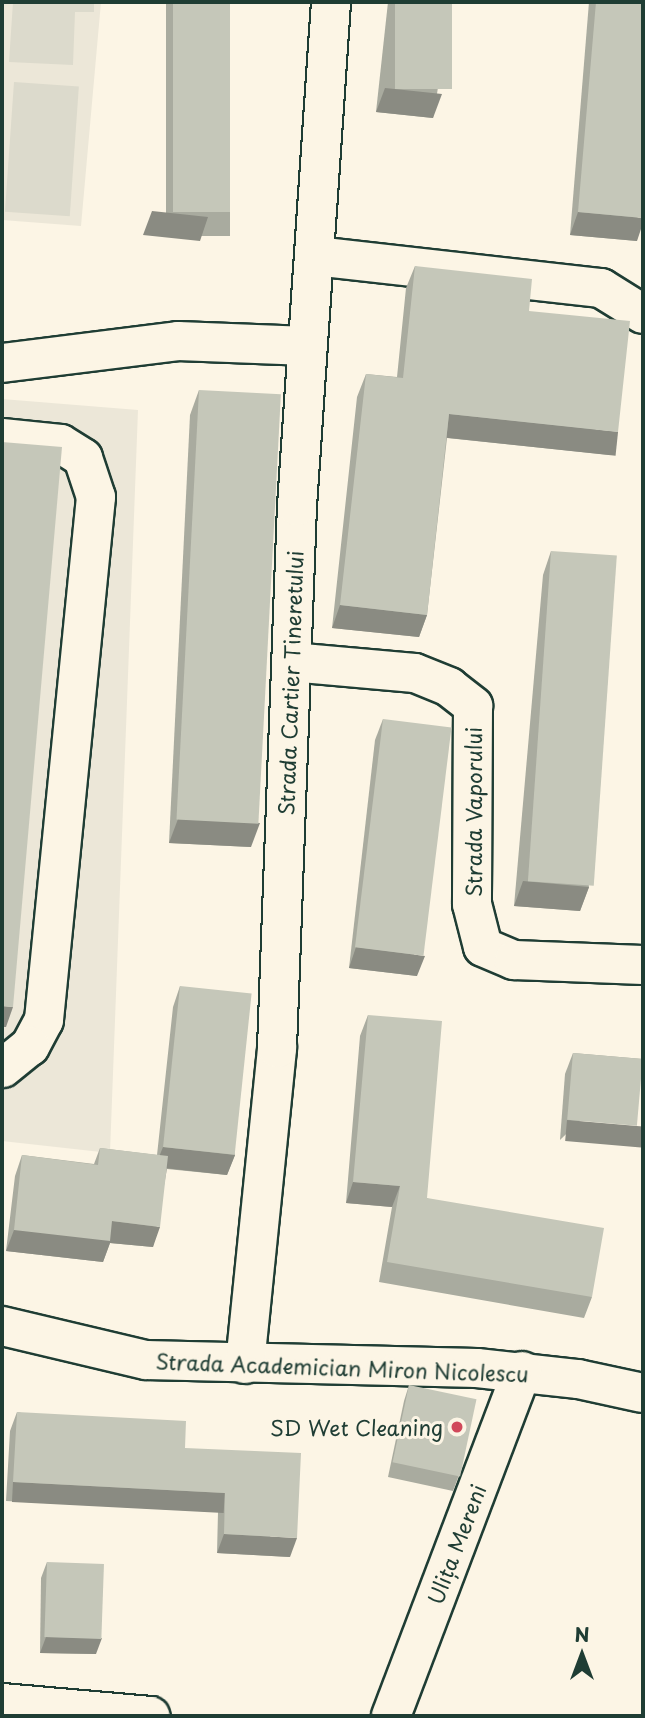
<!DOCTYPE html>
<html>
<head>
<meta charset="utf-8">
<style>
  body { margin:0 }
  #map { position:relative; width:645px; height:1718px; overflow:hidden; background:#fcf5e5; font-family:"Playpen Sans",sans-serif }
  div>[style] { position:absolute }
  .built>* { inset:0; background:#ece7d8 }
  .green>* { inset:0; background:#dcdacc; transform-origin:0 0 }
  .roads { filter:drop-shadow(2px 0 #1f3d34) drop-shadow(-2px 0 #1f3d34) drop-shadow(0 2px #1f3d34) drop-shadow(0 -2px #1f3d34) }
  .minor>* { height:38px; margin:-19px; padding:0 19px; transform-origin:19px; border-radius:19px; background:#fcf5e5 }
  .wall>* { inset:0; background:#a9ab9f; transform-origin:0 0 }
  .shaded-wall>* { inset:0; background:#8a8b82; transform-origin:0 0 }
  .building>* { inset:0; background:#c5c7b9; transform-origin:0 0 }
  .dots>* { width:19px; height:19px; translate:-50% -50%; box-sizing:border-box; border:4px solid #fcf5e5; border-radius:50% }
  span { translate:-50% -50%; white-space:nowrap; text-align:center; line-height:1.15; -webkit-text-stroke:6px #fcf5e5; paint-order:stroke }
  .street-label { font-size:21px; color:#1f3d34 }
  .poi-label { font-size:21px; color:#1f3d34 }
  .right { translate:-100% -50%; text-align:right }
  .frame { position:absolute; inset:0; border:4px solid #1f3d34; pointer-events:none }
  .north { position:absolute; left:547px; top:1620px; width:70px; height:70px; -webkit-text-stroke:5px #fcf5e5; paint-order:stroke; rotate:0deg; font-size:19px; font-weight:700; line-height:28px; text-align:center; color:#1f3d34 }
  .north::after { content:''; display:block; margin:auto; width:24px; height:32px; background:#1f3d34; clip-path:polygon(50% 0,100% 100%,50% 72%,0 100%) }
</style>
</head>
<body>
<div id="map">
  <div class="built">
    <div style="clip-path:polygon(2px 2px,101px 2px,81px 226px,2px 220px)"></div>
    <div style="clip-path:polygon(2px 399px,138px 410px,110px 1153px,2px 1141px)"></div>
  </div>
  <div class="green">
    <div style="clip-path:polygon(13px 2px,94px 2px,94px 12px,75px 12px,73px 65px,9px 62px)"></div>
    <div style="left:14px;top:82px;width:65px;height:130px;rotate:4deg"></div>
  </div>
  <div class="roads">
    <div class="minor">
      <div style="left:315px;top:256px;width:288px;rotate:6.4deg"></div>
      <div style="left:601px;top:288px;width:49px;rotate:31.8deg"></div>
      <div style="left:2px;top:363px;width:177px;rotate:-7.1deg"></div>
      <div style="left:178px;top:341px;width:130px;rotate:2.2deg"></div>
      <div style="left:2px;top:438px;width:59px;rotate:5.8deg"></div>
      <div style="left:61px;top:444px;width:26px;rotate:32deg"></div>
      <div style="left:83px;top:458px;width:41px;rotate:71.6deg"></div>
      <div style="left:96px;top:497px;width:526px;rotate:95.68deg"></div>
      <div style="left:44px;top:1020px;width:30px;rotate:118deg"></div>
      <div style="left:30px;top:1046px;width:35px;rotate:141deg"></div>
      <div style="left:291px;top:662px;width:124px;rotate:5.1deg"></div>
      <div style="left:415px;top:673px;width:37px;rotate:22deg"></div>
      <div style="left:449px;top:687px;width:31px;rotate:38deg"></div>
      <div style="left:473px;top:706px;width:198px;rotate:90.3deg"></div>
      <div style="left:472px;top:904px;width:44px;rotate:75.7deg"></div>
      <div style="left:483px;top:947px;width:34px;rotate:23deg"></div>
      <div style="left:514px;top:960px;width:129px;rotate:2.2deg"></div>
      <div style="left:2px;top:1326px;width:148px;rotate:13.3deg"></div>
      <div style="left:146px;top:1360px;width:331px;rotate:1.4deg"></div>
      <div style="left:477px;top:1368px;width:102px;rotate:6.2deg"></div>
      <div style="left:578px;top:1379px;width:66px;rotate:12.2deg"></div>
      <div style="left:245px;top:1364px;width:318px;rotate:-84.2deg"></div>
      <div style="left:277px;top:1048px;width:542px;rotate:-87.89deg"></div>
      <div style="left:297px;top:506px;width:505px;rotate:-86.14deg"></div>
      <div style="left:2px;top:1703px;width:149px;rotate:5deg"></div>
      <div style="left:391px;top:1716px;width:369px;rotate:-69.2deg"></div>
    </div>
  </div>
  <div class="wall">
    <div style="left:166px;top:2px;width:64px;height:234px"></div>
    <div style="clip-path:polygon(388px 2px,452px 2px,433px 118px,376px 112px)"></div>
    <div style="clip-path:polygon(589px 2px,643px 2px,637px 241px,570px 235px)"></div>
    <div style="clip-path:polygon(415px 266px,529px 311px,610px 455px,447px 438px,427px 615px,419px 637px,332px 628px,357px 397px,366px 374px,397px 377px,406px 288px)"></div>
    <div style="clip-path:polygon(199px 390px,251px 847px,169px 843px,190px 415px)"></div>
    <div style="clip-path:polygon(551px 551px,589px 887px,580px 911px,514px 906px,543px 575px)"></div>
    <div style="clip-path:polygon(383px 719px,417px 976px,349px 968px,375px 740px)"></div>
    <div style="clip-path:polygon(180px 986px,235px 1155px,227px 1175px,167px 1169px,153px 1247px,110px 1243px,103px 1262px,6px 1251px,15px 1176px,22px 1155px,94px 1164px,100px 1148px,157px 1155px,173px 1007px)"></div>
    <div style="clip-path:polygon(368px 1015px,427px 1198px,592px 1297px,584px 1318px,379px 1282px,392px 1207px,346px 1203px,360px 1036px)"></div>
    <div style="clip-path:polygon(573px 1053px,643px 1059px,560px 1140px,565px 1074px)"></div>
    <div style="clip-path:polygon(409px 1385px,459px 1475px,453px 1491px,388px 1477px,404px 1401px)"></div>
    <div style="clip-path:polygon(17px 1412px,185px 1448px,290px 1557px,217px 1553px,218px 1512px,6px 1501px,10px 1431px)"></div>
    <div style="clip-path:polygon(47px 1562px,96px 1654px,40px 1653px,41px 1578px)"></div>
  </div>
  <div class="shaded-wall">
    <div style="clip-path:polygon(385px 88px,442px 94px,433px 118px,376px 112px)"></div>
    <div style="clip-path:polygon(152px 211px,208px 217px,200px 241px,143px 235px)"></div>
    <div style="clip-path:polygon(578px 212px,643px 218px,643px 223px,637px 241px,570px 235px)"></div>
    <div style="left:449px;top:414px;width:170px;height:24px;rotate:6deg"></div>
    <div style="clip-path:polygon(340px 605px,427px 615px,419px 637px,332px 628px)"></div>
    <div style="clip-path:polygon(178px 819px,260px 823px,251px 847px,169px 843px)"></div>
    <div style="clip-path:polygon(523px 881px,589px 887px,580px 911px,514px 906px)"></div>
    <div style="clip-path:polygon(356px 947px,425px 956px,417px 976px,349px 968px)"></div>
    <div style="clip-path:polygon(2px 1006px,13px 1007px,6px 1027px,2px 1027px)"></div>
    <div style="left:567px;top:1120px;width:76px;height:21px;rotate:5deg"></div>
    <div style="clip-path:polygon(163px 1147px,235px 1155px,227px 1175px,155px 1167px)"></div>
    <div style="clip-path:polygon(353px 1182px,400px 1186px,392px 1207px,346px 1203px)"></div>
    <div style="clip-path:polygon(112px 1221px,160px 1227px,153px 1247px,110px 1243px,103px 1262px,6px 1251px,14px 1230px)"></div>
    <div style="left:13px;top:1482px;width:212px;height:20px;rotate:3deg"></div>
    <div style="clip-path:polygon(224px 1534px,297px 1538px,290px 1557px,217px 1553px)"></div>
    <div style="clip-path:polygon(46px 1637px,102px 1638px,96px 1654px,40px 1653px)"></div>
  </div>
  <div class="building">
    <div style="left:173px;top:2px;width:57px;height:210px"></div>
    <div style="left:395px;top:2px;width:57px;height:87px"></div>
    <div style="clip-path:polygon(596px 2px,643px 2px,643px 218px,578px 212px)"></div>
    <div style="clip-path:polygon(415px 266px,532px 279px,529px 311px,630px 321px,618px 432px,449px 414px,427px 615px,340px 605px,366px 374px,403px 378px)"></div>
    <div style="left:199px;top:390px;width:82px;height:430px;rotate:3deg"></div>
    <div style="clip-path:polygon(2px 442px,62px 447px,13px 1007px,2px 1006px)"></div>
    <div style="left:551px;top:551px;width:66px;height:331px;rotate:4deg"></div>
    <div style="left:383px;top:719px;width:69px;height:230px;rotate:7deg"></div>
    <div style="left:180px;top:986px;width:72px;height:162px;rotate:6deg"></div>
    <div style="clip-path:polygon(368px 1015px,442px 1021px,427px 1198px,604px 1228px,592px 1297px,387px 1262px,400px 1186px,353px 1182px)"></div>
    <div style="left:573px;top:1053px;width:70px;height:67px;rotate:5deg"></div>
    <div style="clip-path:polygon(100px 1148px,168px 1156px,160px 1227px,112px 1221px,110px 1241px,14px 1230px,22px 1155px,98px 1165px)"></div>
    <div style="left:409px;top:1385px;width:69px;height:79px;rotate:12deg"></div>
    <div style="clip-path:polygon(17px 1412px,186px 1421px,185px 1448px,301px 1453px,297px 1538px,224px 1534px,225px 1493px,13px 1482px)"></div>
    <div style="left:47px;top:1562px;width:57px;height:75px;rotate:2deg"></div>
  </div>
  <div class="dots">
    <div style="left:457px;top:1427px;background:#d1495b"></div>
  </div>
  <div class="street-label">
    <span style="left:290px;top:683px;rotate:-88deg">Strada Cartier Tineretului</span>
    <span style="left:473px;top:812px;rotate:-90deg">Strada Vaporului</span>
    <span style="left:342px;top:1367px;rotate:2deg">Strada Academician Miron Nicolescu</span>
    <span style="left:456px;top:1544px;rotate:-69deg">Ulița Mereni</span>
  </div>
  <div class="poi-label">
    <span class="right" style="left:443px;top:1427px">SD Wet Cleaning</span>
  </div>
  <div class="frame"></div>
  <div class="north">N</div>
</div>
</body>
</html>
